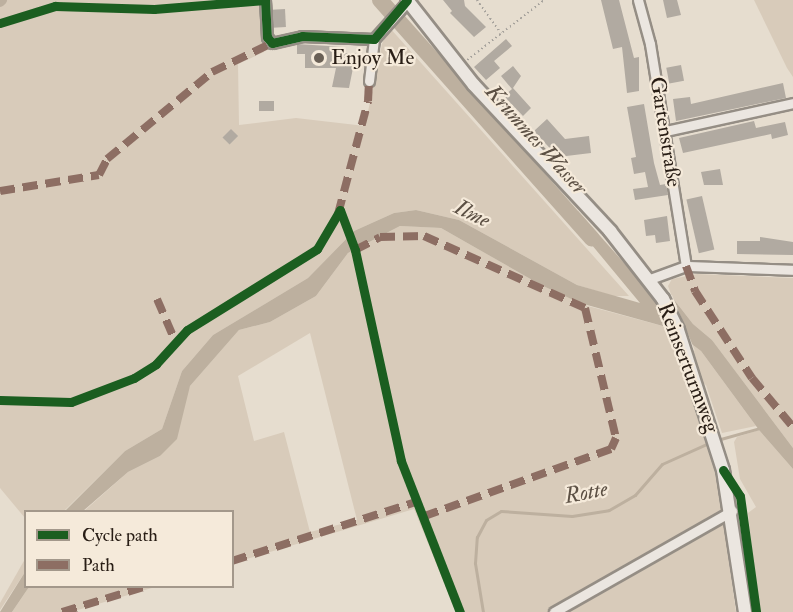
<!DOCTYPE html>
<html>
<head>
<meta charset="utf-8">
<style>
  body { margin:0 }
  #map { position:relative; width:793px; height:612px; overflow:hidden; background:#e6ddcf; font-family:"IM FELL Double Pica",serif }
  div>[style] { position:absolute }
  .green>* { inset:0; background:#d8cbba }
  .water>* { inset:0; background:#bdb09f }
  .pier>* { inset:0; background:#e6ddcf }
  .stream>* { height:3px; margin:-1.5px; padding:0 1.5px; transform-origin:1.5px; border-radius:1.5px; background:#bdb09f }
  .canal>* { height:10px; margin:-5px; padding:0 5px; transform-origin:5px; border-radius:5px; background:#bdb09f }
  .river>* { height:16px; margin:-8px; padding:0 8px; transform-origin:8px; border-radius:8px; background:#bdb09f }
  .building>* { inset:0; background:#b1aaa1; transform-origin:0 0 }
  .path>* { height:1.5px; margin-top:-0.75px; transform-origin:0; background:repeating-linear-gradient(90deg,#a6a29c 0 1.5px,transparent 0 4.5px) }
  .roads { filter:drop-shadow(2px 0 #958e85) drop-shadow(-2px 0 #958e85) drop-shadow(0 2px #958e85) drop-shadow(0 -2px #958e85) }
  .minor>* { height:9px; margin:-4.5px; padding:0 4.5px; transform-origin:4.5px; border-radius:4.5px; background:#ebe6e0 }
  .secondary>* { height:12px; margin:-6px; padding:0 6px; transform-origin:6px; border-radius:6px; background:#ebe6e0 }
  .quiet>* { height:8px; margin-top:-4px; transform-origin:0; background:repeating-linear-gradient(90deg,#8d6e63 0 15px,transparent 0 23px) }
  .cycleway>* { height:9px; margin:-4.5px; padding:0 4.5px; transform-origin:4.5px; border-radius:4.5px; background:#1b5e20 }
  .dots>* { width:16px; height:16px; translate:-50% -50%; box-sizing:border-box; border:3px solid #f5eada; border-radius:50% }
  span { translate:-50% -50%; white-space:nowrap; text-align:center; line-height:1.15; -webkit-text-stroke:4.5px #f5eada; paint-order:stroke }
  .poi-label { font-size:21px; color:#281d15 }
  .left { translate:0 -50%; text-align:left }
  .street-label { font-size:21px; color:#281d15 }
  .water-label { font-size:22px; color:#5c5044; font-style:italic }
  .legend { position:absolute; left:24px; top:510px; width:210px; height:78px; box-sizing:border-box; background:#f5eada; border:2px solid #a3988b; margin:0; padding:8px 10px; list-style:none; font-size:18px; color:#281d15 }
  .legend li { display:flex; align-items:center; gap:12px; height:30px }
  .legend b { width:30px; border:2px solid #a3988b }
</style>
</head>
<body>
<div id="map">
  <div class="green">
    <div style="clip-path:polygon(0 0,262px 0,264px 52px,238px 64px,239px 125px,296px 118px,365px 126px,382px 44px,389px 27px,629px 296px,613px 296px,577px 285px,459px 220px,416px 210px,394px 213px,354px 231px,308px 278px,213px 335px,182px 371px,162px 429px,125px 451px,64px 511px,26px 512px,25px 518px,0 488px)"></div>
    <div style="clip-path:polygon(754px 0,793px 0,793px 77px,787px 68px)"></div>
    <div style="clip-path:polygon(evenodd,400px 226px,441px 228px,541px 285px,588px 306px,670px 328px,701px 351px,756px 426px,722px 433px,706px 385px,687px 374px,707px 437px,720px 496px,736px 612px,456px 612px,414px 509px,233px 563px,232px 512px,83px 512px,128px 472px,160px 456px,190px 386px,239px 330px,270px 322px,316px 296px,348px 253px,400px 226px,310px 333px,357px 520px,310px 532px,284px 432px,254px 441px,238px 376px,310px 333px)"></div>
    <div style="clip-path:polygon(697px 274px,793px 278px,793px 448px,712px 340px,693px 324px,672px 297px,668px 286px,672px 279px)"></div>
    <div style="clip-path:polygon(759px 430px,793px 469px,793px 612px,759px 612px,748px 513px,756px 507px,740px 479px,734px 442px,737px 437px)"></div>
    <div style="clip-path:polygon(25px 559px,25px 572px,0 610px,0 603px)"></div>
    <div style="clip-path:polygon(29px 587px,155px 587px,71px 612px,12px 612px)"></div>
  </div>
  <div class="water">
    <div style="clip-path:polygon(416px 210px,459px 220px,577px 285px,640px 303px,577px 227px,578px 211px,640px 281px,651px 291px,672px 297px,693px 324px,712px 340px,793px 448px,793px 469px,759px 430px,701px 351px,670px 328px,580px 303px,541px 285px,441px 228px,400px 226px,348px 253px,316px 296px,270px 322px,239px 330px,190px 386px,177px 439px,160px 456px,128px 472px,83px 511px,64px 512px,125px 451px,162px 429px,182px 371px,213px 335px,308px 278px,354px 231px,394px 213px)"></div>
    <div style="clip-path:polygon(25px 572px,26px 586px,29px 587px,12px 612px,0 612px)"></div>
  </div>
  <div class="pier">
    <div style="clip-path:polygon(649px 288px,672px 295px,695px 351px,671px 333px)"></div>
  </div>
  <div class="stream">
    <div style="left:717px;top:440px;width:45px;rotate:-15.6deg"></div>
    <div style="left:483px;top:612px;width:50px;rotate:-99.3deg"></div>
    <div style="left:475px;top:563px;width:26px;rotate:-86deg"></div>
    <div style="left:477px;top:537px;width:19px;rotate:-62deg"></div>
    <div style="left:486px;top:520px;width:17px;rotate:-31deg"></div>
    <div style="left:501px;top:511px;width:71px;rotate:4deg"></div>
    <div style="left:572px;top:516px;width:37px;rotate:-9deg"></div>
    <div style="left:609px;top:510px;width:30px;rotate:-30deg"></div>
    <div style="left:635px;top:495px;width:41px;rotate:-48.9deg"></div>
    <div style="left:662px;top:464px;width:54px;rotate:-24.2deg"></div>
  </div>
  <div class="canal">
    <div style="left:0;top:2px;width:3px;rotate:-45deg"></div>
  </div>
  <div class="river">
    <div style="left:380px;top:0;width:319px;rotate:48.4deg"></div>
  </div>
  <div class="building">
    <div style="clip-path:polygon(443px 0,464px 0,465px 6px,486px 27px,474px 37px,450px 13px,452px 11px)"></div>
    <div style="clip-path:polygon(601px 0,619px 0,634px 58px,639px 57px,639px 91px,627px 93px,622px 47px,613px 49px)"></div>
    <div style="clip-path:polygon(663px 0,677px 0,681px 15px,667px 18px)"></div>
    <div style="left:285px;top:9px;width:18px;height:13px;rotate:87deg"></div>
    <div style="clip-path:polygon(506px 39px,512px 46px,494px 61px,500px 68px,486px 80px,474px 67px)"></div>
    <div style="clip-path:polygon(297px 44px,344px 47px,344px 53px,356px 53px,349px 88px,332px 87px,336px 68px,305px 68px,305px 54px,297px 54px)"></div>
    <div style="left:681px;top:65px;width:16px;height:15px;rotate:79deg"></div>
    <div style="clip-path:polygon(513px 66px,521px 76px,513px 88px,531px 108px,523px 116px,504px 96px,512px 89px,501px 76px)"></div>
    <div style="clip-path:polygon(783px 83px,786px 98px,676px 121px,673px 99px,690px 97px,691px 104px)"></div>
    <div style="left:274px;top:101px;width:10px;height:15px;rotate:90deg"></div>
    <div style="clip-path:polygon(644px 104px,654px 163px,660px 185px,666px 184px,668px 195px,635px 200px,633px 189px,648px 187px,645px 172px,634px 174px,631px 158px,636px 157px,627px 107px)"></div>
    <div style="clip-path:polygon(547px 119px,565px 139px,589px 136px,591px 153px,558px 157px,534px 131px)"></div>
    <div style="clip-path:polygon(754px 121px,756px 128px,785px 122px,788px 135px,772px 139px,771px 134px,683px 153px,679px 138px)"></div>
    <div style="left:231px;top:129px;width:10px;height:12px;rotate:45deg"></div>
    <div style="clip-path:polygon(720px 169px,723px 185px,704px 185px,701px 172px)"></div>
    <div style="left:702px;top:196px;width:55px;height:16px;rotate:77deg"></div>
    <div style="clip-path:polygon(667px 216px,670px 241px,656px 243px,655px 235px,646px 236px,644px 220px)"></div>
    <div style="clip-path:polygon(760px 237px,793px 242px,793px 255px,737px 254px,737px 241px,760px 241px)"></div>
  </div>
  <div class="path">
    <div style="left:477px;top:0;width:41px;rotate:54deg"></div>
    <div style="left:467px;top:60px;width:98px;rotate:-37.9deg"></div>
  </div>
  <div class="roads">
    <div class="minor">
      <div style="left:265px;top:0;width:37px;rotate:87deg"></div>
      <div style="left:267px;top:37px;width:8px;rotate:50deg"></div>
      <div style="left:272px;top:43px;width:31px;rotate:-13deg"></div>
      <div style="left:302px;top:36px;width:72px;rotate:2.4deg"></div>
      <div style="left:638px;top:0;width:46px;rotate:74.7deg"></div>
      <div style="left:650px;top:44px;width:225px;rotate:80.8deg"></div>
      <div style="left:369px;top:81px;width:42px;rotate:-83.2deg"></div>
      <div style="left:374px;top:39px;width:51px;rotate:-48.2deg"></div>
      <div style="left:666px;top:131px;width:130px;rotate:-12.4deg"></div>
      <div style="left:650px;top:279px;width:38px;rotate:-20deg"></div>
      <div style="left:686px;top:266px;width:107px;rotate:2.1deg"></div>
      <div style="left:554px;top:612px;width:205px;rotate:-29.6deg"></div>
    </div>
    <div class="secondary">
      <div style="left:407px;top:0;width:108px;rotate:51.8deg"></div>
      <div style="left:474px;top:85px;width:200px;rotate:47deg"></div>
      <div style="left:610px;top:231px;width:86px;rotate:52.1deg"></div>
      <div style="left:663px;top:299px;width:34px;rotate:64deg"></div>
      <div style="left:678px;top:330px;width:147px;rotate:72.2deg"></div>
      <div style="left:723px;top:470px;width:144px;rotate:81.2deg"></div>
    </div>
  </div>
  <div class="quiet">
    <div style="left:0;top:191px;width:100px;rotate:-9.2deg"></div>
    <div style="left:99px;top:175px;width:18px;rotate:-63deg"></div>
    <div style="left:107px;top:159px;width:136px;rotate:-39.6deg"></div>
    <div style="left:212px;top:72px;width:67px;rotate:-25.8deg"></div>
    <div style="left:338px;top:214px;width:117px;rotate:-75.1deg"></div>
    <div style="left:368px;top:101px;width:20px;rotate:-87deg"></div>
    <div style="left:355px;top:250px;width:28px;rotate:-27deg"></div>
    <div style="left:380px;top:237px;width:44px;rotate:-1.3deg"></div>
    <div style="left:424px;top:236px;width:176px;rotate:24.1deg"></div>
    <div style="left:585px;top:308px;width:134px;rotate:76.6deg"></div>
    <div style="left:616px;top:438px;width:12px;rotate:114deg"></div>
    <div style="left:611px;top:449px;width:201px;rotate:160.2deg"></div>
    <div style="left:686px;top:266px;width:27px;rotate:70deg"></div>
    <div style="left:695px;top:291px;width:104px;rotate:56.8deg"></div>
    <div style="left:752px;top:378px;width:64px;rotate:50.1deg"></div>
    <div style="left:157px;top:299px;width:48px;rotate:66.6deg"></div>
    <div style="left:232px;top:561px;width:193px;rotate:-17.8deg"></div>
    <div style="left:62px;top:612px;width:89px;rotate:-17deg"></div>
  </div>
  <div class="cycleway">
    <div style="left:0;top:23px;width:58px;rotate:-17.2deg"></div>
    <div style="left:55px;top:6px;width:99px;rotate:1.7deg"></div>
    <div style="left:154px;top:9px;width:111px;rotate:-4.6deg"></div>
    <div style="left:265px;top:0;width:37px;rotate:87deg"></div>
    <div style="left:267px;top:37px;width:8px;rotate:50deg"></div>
    <div style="left:272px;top:43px;width:31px;rotate:-13deg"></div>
    <div style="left:302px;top:36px;width:72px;rotate:2.4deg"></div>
    <div style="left:374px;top:39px;width:51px;rotate:-49.8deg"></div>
    <div style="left:340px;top:210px;width:43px;rotate:69.4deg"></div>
    <div style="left:355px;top:250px;width:216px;rotate:77.7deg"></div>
    <div style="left:401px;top:461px;width:162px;rotate:68.7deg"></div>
    <div style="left:0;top:400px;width:71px;rotate:1.6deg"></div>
    <div style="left:71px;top:402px;width:67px;rotate:-20.9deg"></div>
    <div style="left:134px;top:378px;width:26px;rotate:-32deg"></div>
    <div style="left:156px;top:364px;width:46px;rotate:-47.6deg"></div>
    <div style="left:187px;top:330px;width:153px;rotate:-31.9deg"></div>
    <div style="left:317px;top:249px;width:45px;rotate:-59.5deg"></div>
    <div style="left:723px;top:470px;width:31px;rotate:57deg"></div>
    <div style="left:740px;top:496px;width:117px;rotate:82.1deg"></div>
  </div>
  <div class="dots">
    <div style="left:319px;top:58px;background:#6a6056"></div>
  </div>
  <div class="poi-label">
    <span class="left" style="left:331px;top:58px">Enjoy Me</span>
  </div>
  <div class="street-label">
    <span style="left:665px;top:132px;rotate:81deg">Gartenstraße</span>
    <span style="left:688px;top:368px;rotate:69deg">Reinserturmweg</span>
  </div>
  <div class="water-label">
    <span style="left:536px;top:140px;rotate:48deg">Krummes Wasser</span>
    <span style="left:472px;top:214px;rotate:26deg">Ilme</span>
    <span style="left:586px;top:493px;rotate:-11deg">Rotte</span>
  </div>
  <ul class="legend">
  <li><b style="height:8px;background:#1b5e20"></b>Cycle path</li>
  <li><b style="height:8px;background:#8d6e63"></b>Path</li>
  </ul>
</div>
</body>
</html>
